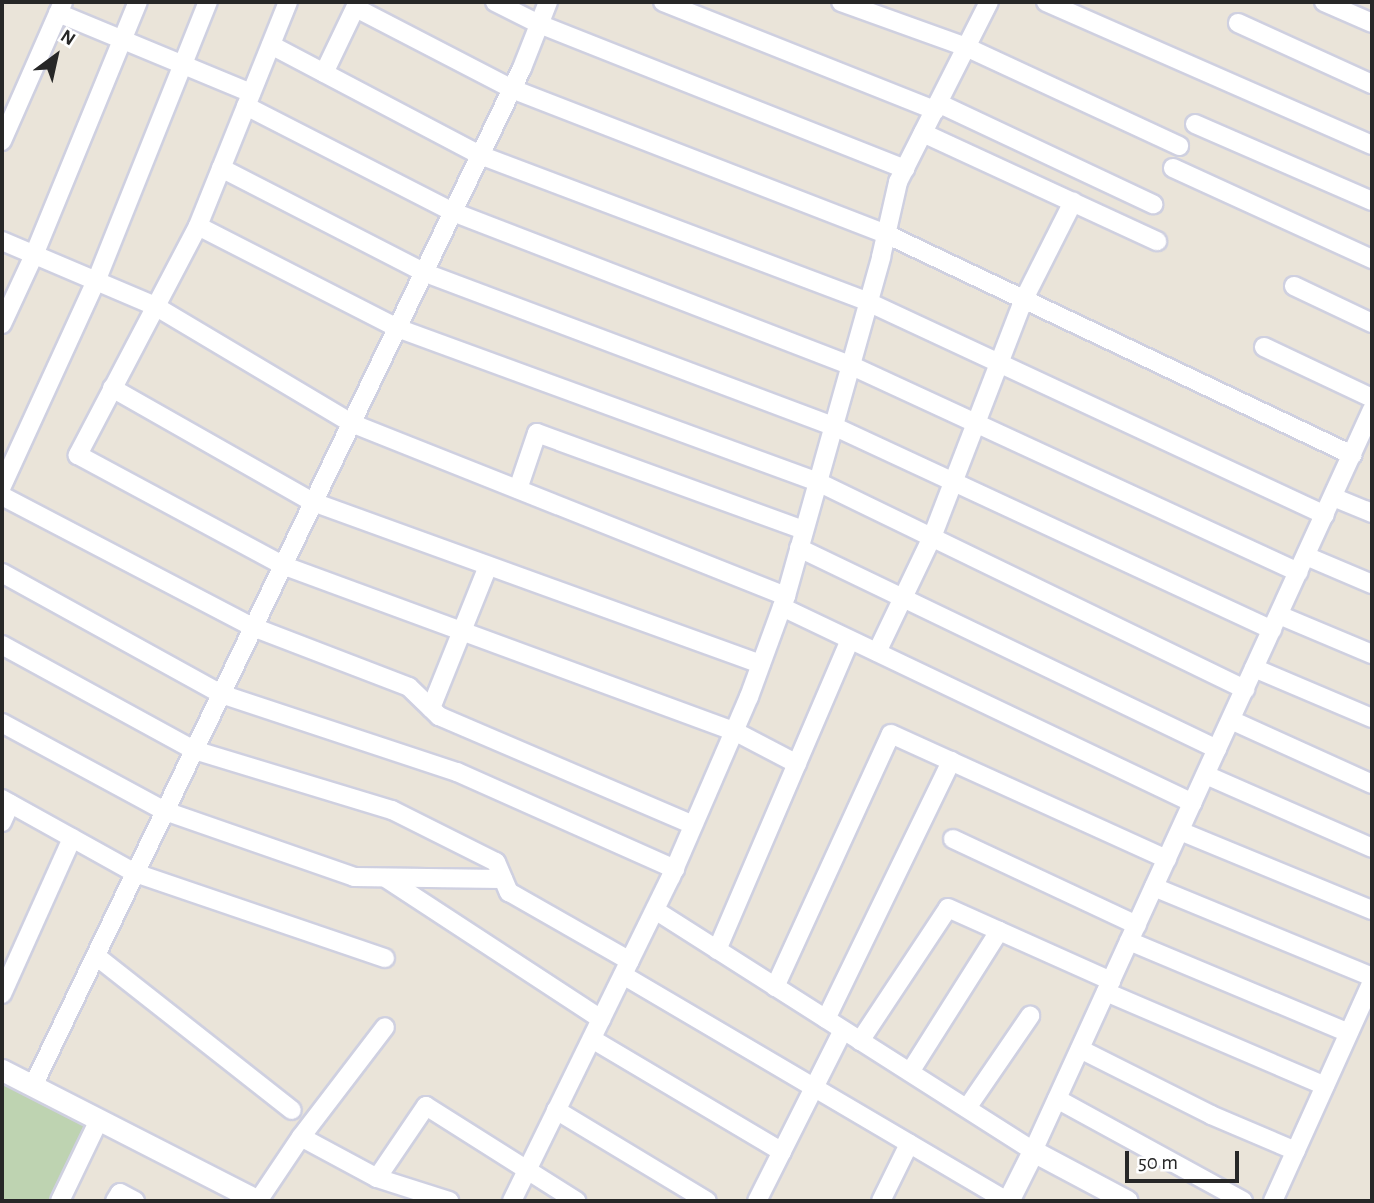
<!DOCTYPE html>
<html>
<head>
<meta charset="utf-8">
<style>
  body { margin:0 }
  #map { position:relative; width:1374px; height:1203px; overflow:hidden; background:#eae4d9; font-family:"Alegreya Sans",sans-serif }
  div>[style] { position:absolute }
  .cemetery>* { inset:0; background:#bed3b1 }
  .roads { filter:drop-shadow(2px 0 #cfd0e0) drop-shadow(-2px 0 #cfd0e0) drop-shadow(0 2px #cfd0e0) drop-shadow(0 -2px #cfd0e0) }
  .minor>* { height:18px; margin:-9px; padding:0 9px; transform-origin:9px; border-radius:9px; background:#fff }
  .tertiary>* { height:21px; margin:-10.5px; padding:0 10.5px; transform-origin:10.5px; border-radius:10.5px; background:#fff }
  span { translate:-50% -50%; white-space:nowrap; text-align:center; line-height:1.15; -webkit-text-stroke:7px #fff; paint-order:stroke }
  .frame { position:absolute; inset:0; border:4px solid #272727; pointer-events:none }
  .north { position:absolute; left:21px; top:21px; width:70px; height:70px; -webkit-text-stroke:5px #fff; paint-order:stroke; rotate:33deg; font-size:19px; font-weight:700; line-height:28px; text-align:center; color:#272727 }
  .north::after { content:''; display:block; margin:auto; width:24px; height:32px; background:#272727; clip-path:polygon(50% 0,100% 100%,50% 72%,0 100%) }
  .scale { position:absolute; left:1125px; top:1151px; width:114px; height:32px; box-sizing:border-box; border:4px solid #272727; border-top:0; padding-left:9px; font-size:21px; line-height:24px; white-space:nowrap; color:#272727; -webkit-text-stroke:5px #fff; paint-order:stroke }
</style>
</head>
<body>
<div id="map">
  <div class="cemetery">
    <div style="clip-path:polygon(2px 1070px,95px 1117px,51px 1201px,2px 1201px)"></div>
  </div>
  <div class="roads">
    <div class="minor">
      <div style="left:288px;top:2px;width:241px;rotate:111.9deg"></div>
      <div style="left:198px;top:226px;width:259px;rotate:117.7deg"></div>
      <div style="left:78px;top:455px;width:232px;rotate:28.3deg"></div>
      <div style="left:282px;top:565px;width:482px;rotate:20.2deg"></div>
      <div style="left:734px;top:731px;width:71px;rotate:27.6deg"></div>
      <div style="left:495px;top:2px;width:49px;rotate:26.6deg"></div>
      <div style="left:539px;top:24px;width:394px;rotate:21.6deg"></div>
      <div style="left:663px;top:2px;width:293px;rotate:21.7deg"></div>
      <div style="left:841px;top:2px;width:133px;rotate:19.8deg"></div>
      <div style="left:966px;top:47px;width:235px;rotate:24.9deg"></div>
      <div style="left:1046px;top:2px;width:356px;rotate:23.7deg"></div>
      <div style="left:1324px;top:2px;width:52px;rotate:23.6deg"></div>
      <div style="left:356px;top:8px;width:176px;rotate:27.4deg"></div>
      <div style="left:512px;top:89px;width:401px;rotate:21.2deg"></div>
      <div style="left:886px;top:234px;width:516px;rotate:25.37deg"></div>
      <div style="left:58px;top:13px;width:209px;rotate:22.5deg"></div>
      <div style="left:1238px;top:23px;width:147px;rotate:24.5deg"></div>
      <div style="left:271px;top:45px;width:236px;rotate:27.8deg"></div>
      <div style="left:480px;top:155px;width:415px;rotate:20.7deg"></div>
      <div style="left:868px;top:302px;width:504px;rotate:24.99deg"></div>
      <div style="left:324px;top:73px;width:79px;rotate:-64.4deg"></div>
      <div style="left:938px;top:103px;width:238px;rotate:25.2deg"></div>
      <div style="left:246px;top:106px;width:233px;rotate:27.1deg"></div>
      <div style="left:453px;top:212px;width:425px;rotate:21.1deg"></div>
      <div style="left:850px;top:365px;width:494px;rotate:24.8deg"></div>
      <div style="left:1195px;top:124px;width:193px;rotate:23.5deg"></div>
      <div style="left:923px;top:133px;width:258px;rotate:24.8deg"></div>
      <div style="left:2px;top:141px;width:152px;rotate:-66.3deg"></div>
      <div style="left:221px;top:168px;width:227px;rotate:27.2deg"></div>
      <div style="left:423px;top:272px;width:438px;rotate:20.6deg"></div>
      <div style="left:833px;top:426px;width:484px;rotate:24.9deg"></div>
      <div style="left:1173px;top:168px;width:219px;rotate:24.6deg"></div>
      <div style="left:198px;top:226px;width:224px;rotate:27.1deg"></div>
      <div style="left:397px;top:328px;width:448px;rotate:20.1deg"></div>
      <div style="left:818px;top:482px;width:475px;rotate:25.9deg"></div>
      <div style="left:2px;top:241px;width:166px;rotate:23deg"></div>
      <div style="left:155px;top:306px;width:228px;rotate:30.8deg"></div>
      <div style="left:351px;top:423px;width:468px;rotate:21.7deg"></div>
      <div style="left:1294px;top:286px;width:86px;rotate:25.4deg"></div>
      <div style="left:2px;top:324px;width:76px;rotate:-65.1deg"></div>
      <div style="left:34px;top:255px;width:274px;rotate:-67.7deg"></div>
      <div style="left:1264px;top:347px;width:119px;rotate:25.3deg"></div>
      <div style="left:112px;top:388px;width:231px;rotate:29.6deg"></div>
      <div style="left:313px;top:502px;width:476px;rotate:19.9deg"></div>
      <div style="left:2px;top:486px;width:233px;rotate:-65.4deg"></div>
      <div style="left:99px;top:274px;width:293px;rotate:-68.2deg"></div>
      <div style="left:518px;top:489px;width:59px;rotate:-71.3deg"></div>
      <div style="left:537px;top:433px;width:284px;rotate:20deg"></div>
      <div style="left:2px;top:496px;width:283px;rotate:27.6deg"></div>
      <div style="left:253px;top:627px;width:167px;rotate:21deg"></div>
      <div style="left:409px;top:687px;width:42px;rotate:44deg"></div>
      <div style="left:439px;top:716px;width:276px;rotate:23.2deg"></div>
      <div style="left:1333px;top:497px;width:42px;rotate:22.3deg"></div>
      <div style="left:799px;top:548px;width:464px;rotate:25.7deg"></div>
      <div style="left:1306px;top:556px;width:72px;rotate:23deg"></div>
      <div style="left:2px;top:573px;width:250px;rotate:28.9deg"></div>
      <div style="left:221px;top:694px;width:249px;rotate:18.3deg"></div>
      <div style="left:457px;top:772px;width:239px;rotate:24deg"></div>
      <div style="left:782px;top:607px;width:455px;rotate:25.5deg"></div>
      <div style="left:1279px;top:615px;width:101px;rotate:22.8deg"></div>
      <div style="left:2px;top:645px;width:219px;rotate:28.7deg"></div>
      <div style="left:194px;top:750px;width:207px;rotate:16.9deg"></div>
      <div style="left:392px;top:810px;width:116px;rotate:26.6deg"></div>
      <div style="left:496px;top:862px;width:33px;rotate:67deg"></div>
      <div style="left:509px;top:892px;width:139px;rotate:29.7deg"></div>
      <div style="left:877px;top:652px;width:127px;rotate:-64.4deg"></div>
      <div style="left:932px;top:537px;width:255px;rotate:-68.9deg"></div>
      <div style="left:1024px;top:299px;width:109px;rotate:-63.2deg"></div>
      <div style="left:1254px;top:668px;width:128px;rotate:23deg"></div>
      <div style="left:431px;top:708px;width:153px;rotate:-68.1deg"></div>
      <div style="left:1231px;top:720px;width:155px;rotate:24.4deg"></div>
      <div style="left:2px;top:723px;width:185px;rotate:28.4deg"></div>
      <div style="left:165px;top:811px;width:200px;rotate:19.2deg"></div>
      <div style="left:354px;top:877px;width:149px;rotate:0.8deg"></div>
      <div style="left:1206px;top:775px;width:181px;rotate:23.7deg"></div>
      <div style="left:2px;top:799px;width:152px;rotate:29.1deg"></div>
      <div style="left:135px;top:873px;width:264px;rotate:18.8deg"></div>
      <div style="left:2px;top:822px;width:20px;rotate:-66deg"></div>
      <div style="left:1180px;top:831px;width:208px;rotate:22.4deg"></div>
      <div style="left:953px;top:839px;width:203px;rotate:25.1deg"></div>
      <div style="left:387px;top:879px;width:256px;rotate:33.2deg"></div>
      <div style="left:1154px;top:887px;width:236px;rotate:22.4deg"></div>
      <div style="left:655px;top:910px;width:448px;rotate:32.5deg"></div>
      <div style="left:1033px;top:1151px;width:815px;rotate:-65.42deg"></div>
      <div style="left:1129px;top:941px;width:238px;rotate:22.7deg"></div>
      <div style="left:717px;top:950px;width:337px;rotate:-66.8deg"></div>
      <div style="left:96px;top:956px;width:249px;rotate:38.2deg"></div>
      <div style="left:623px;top:975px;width:446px;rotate:30.5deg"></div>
      <div style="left:775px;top:987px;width:278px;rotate:-65.4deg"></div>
      <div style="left:891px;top:734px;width:303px;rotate:24.4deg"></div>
      <div style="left:1106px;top:992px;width:238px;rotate:23.2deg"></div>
      <div style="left:2px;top:994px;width:171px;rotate:-65.8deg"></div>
      <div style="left:826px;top:1019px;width:287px;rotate:-64.1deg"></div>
      <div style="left:592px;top:1039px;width:221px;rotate:30.7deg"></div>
      <div style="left:860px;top:1041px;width:159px;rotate:-56.5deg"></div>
      <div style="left:948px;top:908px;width:179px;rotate:24.1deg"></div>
      <div style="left:1080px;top:1049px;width:147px;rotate:26.7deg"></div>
      <div style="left:1211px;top:1115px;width:92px;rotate:23deg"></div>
      <div style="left:910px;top:1072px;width:167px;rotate:-57.7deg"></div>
      <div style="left:33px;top:1086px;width:1129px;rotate:-64.34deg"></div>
      <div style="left:522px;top:68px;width:71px;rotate:-68.5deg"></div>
      <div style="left:1057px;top:1099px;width:212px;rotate:28.7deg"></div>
      <div style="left:967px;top:1108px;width:112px;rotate:-55.6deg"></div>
      <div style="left:556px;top:1110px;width:176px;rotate:31.1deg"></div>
      <div style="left:301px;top:1137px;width:138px;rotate:-52.6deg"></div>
      <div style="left:377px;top:1178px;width:87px;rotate:-55.8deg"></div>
      <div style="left:426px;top:1106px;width:178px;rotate:32.3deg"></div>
      <div style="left:60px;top:1201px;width:90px;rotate:-64.3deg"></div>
      <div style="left:115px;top:1201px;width:9px;rotate:-58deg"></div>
      <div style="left:120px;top:1193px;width:17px;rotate:28deg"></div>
      <div style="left:258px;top:1201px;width:77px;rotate:-56.1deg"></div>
      <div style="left:301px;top:1137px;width:86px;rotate:28.3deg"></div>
      <div style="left:377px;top:1178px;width:76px;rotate:17.7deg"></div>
      <div style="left:512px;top:1201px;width:361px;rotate:-63.9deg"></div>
      <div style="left:671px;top:877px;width:196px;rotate:-66.6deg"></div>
      <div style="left:749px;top:697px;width:108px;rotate:-69.9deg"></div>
      <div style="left:786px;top:596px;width:352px;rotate:-74.3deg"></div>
      <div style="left:881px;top:257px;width:77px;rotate:-77.2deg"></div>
      <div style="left:898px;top:182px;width:202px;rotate:-63.2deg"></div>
      <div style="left:757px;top:1201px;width:191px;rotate:-63.3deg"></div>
      <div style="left:881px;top:1201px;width:64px;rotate:-63.8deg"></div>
      <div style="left:1273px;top:1201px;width:240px;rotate:-65.7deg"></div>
    </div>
    <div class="tertiary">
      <div style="left:2px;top:1070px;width:288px;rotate:27.1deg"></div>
      <div style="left:1008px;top:1201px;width:56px;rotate:-63.4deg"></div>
      <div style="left:1033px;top:1151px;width:106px;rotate:28deg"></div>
    </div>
  </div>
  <div class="frame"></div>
  <div class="north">N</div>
  <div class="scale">50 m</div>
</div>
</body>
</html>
